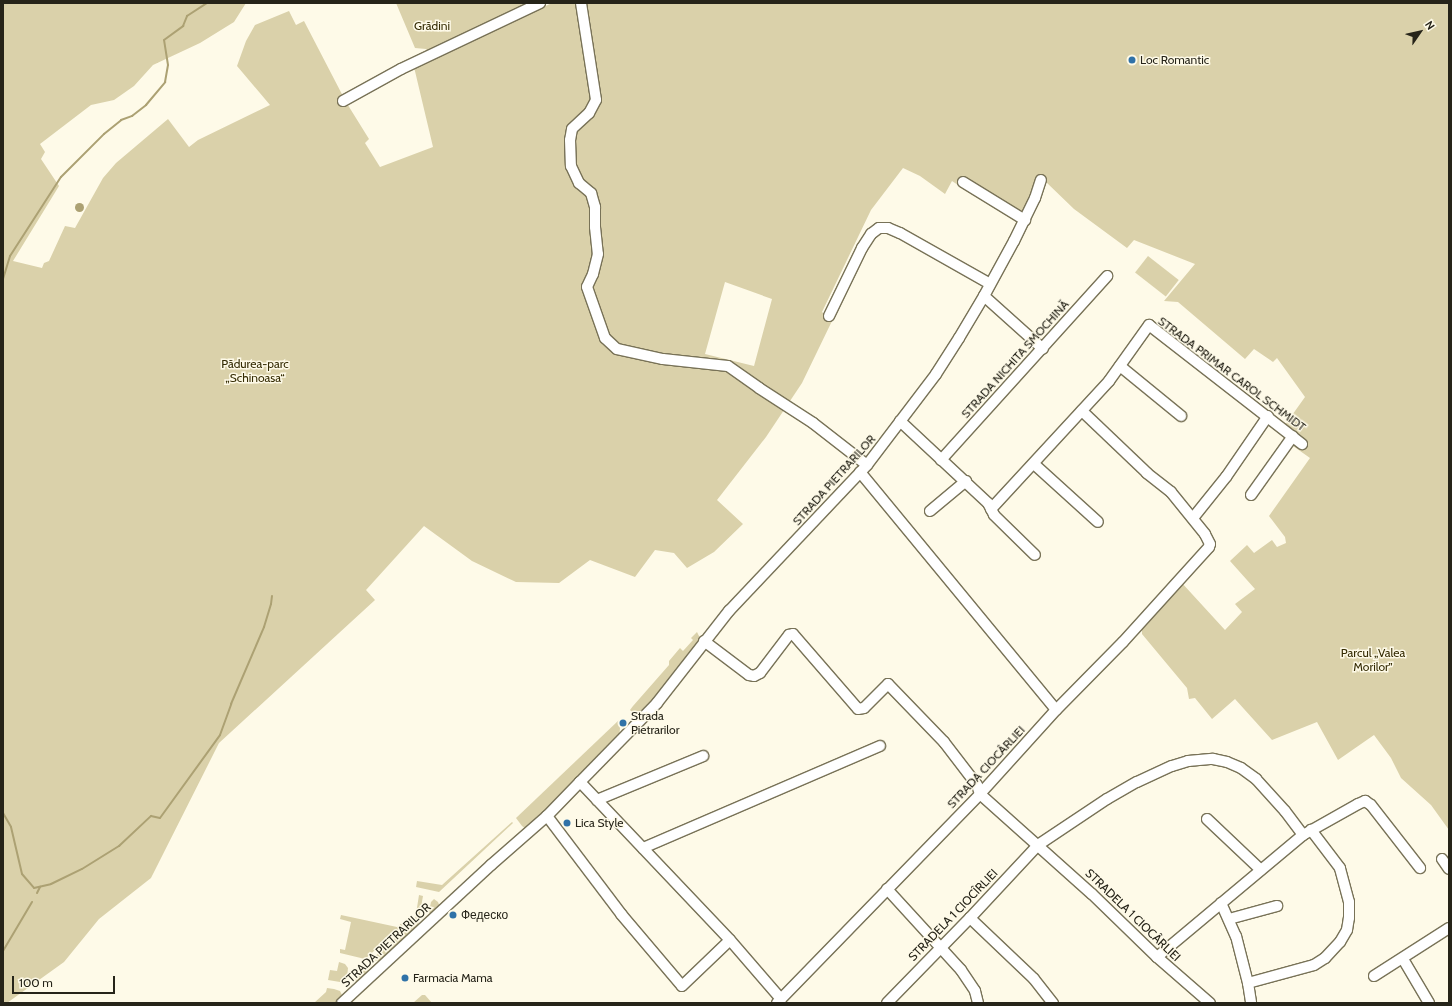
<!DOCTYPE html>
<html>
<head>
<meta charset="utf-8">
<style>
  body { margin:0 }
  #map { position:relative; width:1452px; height:1006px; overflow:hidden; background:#fefae8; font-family:Cabin,sans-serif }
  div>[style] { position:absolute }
  .green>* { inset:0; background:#dad1aa; transform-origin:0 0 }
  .water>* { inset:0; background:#aca173 }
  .round { border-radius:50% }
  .stream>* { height:2px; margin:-1px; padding:0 1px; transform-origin:1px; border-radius:1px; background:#aca173 }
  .roads { filter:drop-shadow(1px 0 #787257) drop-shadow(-1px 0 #787257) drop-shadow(0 1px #787257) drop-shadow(0 -1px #787257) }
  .minor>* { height:10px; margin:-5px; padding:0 5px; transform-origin:5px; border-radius:5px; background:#fff }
  .dots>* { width:11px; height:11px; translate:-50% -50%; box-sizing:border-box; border:2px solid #fefae8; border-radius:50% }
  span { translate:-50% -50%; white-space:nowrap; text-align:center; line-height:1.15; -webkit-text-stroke:3px #fefae8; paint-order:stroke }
  .park-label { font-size:12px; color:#352c04 }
  .poi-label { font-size:12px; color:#262419 }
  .left { translate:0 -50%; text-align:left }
  .street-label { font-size:12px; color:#262419 }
  .frame { position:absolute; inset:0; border:4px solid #262419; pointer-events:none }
  .north { position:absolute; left:1400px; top:12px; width:40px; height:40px; -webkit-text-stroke:3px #fefae8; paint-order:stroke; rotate:56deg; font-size:11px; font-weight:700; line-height:16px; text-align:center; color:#262419 }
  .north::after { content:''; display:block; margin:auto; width:14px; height:18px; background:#262419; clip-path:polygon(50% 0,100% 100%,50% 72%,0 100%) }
  .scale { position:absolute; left:12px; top:976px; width:103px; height:18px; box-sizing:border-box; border:2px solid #262419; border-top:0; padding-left:5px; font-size:12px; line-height:14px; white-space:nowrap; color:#262419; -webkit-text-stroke:3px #fefae8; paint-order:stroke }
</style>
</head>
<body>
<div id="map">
  <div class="green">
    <div style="clip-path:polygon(evenodd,3px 3px,246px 3px,234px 22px,200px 43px,153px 65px,134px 86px,114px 100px,91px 105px,40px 144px,45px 152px,41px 159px,59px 186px,13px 261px,42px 268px,44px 263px,49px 261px,65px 226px,75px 228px,103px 178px,116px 163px,168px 119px,189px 147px,198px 140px,270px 105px,237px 66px,246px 41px,255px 25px,289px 11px,296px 25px,304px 21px,346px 102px,369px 139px,365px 143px,380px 167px,433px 147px,414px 67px,552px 3px,1449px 3px,1449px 830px,1431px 805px,1401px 778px,1391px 758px,1374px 735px,1338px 760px,1317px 722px,1272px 740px,1235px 699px,1212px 719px,1195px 698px,1189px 699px,1187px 688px,1142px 634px,1142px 625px,1181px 582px,1225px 630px,1242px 612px,1235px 604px,1255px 589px,1230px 561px,1247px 545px,1254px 553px,1272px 540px,1277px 547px,1286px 543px,1285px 537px,1269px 516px,1310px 458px,1293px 446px,1299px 436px,1285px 425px,1305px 397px,1277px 358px,1273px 362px,1254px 349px,1245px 359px,1178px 302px,1164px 301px,1195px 264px,1134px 240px,1127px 248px,1074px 209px,1046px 182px,1036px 178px,1022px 215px,963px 177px,958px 185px,952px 181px,945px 194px,920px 176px,903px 168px,871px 210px,822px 312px,832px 321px,802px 383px,766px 437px,717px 500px,743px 524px,714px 552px,687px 568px,674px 553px,655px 550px,635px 577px,590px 560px,559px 583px,516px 582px,472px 561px,424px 526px,366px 590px,375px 600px,219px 743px,151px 878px,99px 919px,64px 962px,7px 1003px,3px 1003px,3px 3px,725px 282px,772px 299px,754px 366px,705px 354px,725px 282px)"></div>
    <div style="clip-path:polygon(396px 3px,531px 3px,429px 53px,426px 49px,415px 48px)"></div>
    <div style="left:1148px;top:256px;width:39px;height:21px;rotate:38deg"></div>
    <div style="clip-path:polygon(697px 632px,700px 638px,698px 645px,650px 707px,638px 716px,634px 714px,630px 710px,633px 706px,669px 665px,669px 661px,680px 648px,683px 651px,693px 640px,691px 638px)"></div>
    <div style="clip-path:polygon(619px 720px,620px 728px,619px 739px,530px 828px,526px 829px,522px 826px,516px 818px)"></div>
    <div style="clip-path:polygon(512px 822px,513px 823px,439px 892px,416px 887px,417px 881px,442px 885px)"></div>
    <div style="clip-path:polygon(419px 895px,423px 896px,417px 930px,383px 961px,371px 960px,415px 920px)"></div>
    <div style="clip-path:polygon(434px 899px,438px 902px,440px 907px,431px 916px,429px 912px,431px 902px)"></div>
    <div style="clip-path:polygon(341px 915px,397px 927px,411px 915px,411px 918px,365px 959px,340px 953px,340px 949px,345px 950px,351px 922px,340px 919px)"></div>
    <div style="clip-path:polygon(339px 962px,345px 964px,348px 968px,347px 978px,340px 982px,328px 980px,330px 970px,337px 971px)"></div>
    <div style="clip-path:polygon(359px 968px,371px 971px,355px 985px,357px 969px)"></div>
    <div style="clip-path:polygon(327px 988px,334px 989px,340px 991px,342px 995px,340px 999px,336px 1003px,314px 1003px,326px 992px)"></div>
    <div style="clip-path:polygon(422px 995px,425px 995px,432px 1003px,413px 1003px)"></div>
  </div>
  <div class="water">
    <div class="round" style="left:74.5px;top:202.5px;width:9px;height:9px"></div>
  </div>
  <div class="stream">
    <div style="left:3px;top:279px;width:24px;rotate:-73deg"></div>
    <div style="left:10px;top:256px;width:94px;rotate:-57.2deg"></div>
    <div style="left:61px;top:177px;width:61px;rotate:-45deg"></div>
    <div style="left:104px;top:134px;width:22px;rotate:-39deg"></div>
    <div style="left:121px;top:120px;width:12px;rotate:-20deg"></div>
    <div style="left:132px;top:116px;width:18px;rotate:-38deg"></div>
    <div style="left:146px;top:105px;width:30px;rotate:-50deg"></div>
    <div style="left:165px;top:82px;width:17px;rotate:-80deg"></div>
    <div style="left:168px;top:65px;width:25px;rotate:-99deg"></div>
    <div style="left:164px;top:40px;width:24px;rotate:-36deg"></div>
    <div style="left:183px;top:26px;width:11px;rotate:-68deg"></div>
    <div style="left:187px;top:16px;width:24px;rotate:-33deg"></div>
    <div style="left:3px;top:813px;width:16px;rotate:60deg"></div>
    <div style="left:11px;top:827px;width:48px;rotate:76.8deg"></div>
    <div style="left:22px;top:874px;width:18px;rotate:49deg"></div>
    <div style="left:34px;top:888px;width:17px;rotate:-13deg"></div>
    <div style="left:51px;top:884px;width:34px;rotate:-26deg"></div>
    <div style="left:82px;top:869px;width:44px;rotate:-31.9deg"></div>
    <div style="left:119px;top:846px;width:44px;rotate:-43.2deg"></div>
    <div style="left:151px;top:816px;width:9px;rotate:13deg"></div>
    <div style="left:160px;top:818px;width:102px;rotate:-54.1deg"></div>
    <div style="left:220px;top:735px;width:33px;rotate:-70deg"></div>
    <div style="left:231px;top:704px;width:84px;rotate:-66.8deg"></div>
    <div style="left:264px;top:627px;width:24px;rotate:-73deg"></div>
    <div style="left:271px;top:604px;width:8px;rotate:-83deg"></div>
    <div style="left:37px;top:893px;width:7px;rotate:-63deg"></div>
    <div style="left:3px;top:951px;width:57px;rotate:-59.4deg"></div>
  </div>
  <div class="roads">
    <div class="minor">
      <div style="left:581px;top:3px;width:98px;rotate:81.2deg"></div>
      <div style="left:596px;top:100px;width:15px;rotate:118deg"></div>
      <div style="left:589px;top:113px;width:23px;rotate:137deg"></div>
      <div style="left:572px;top:129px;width:11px;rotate:100deg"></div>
      <div style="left:570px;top:140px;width:26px;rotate:88deg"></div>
      <div style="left:571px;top:166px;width:19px;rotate:65deg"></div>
      <div style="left:579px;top:183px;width:16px;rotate:40deg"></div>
      <div style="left:591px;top:193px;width:15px;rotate:74deg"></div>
      <div style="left:595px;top:207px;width:20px;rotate:90deg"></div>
      <div style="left:595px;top:227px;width:27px;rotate:84deg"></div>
      <div style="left:598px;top:254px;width:21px;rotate:104deg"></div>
      <div style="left:593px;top:274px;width:14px;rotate:115deg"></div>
      <div style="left:587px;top:287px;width:54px;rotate:70.6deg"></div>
      <div style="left:605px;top:338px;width:16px;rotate:43deg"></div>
      <div style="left:617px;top:349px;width:47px;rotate:12.3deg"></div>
      <div style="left:663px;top:359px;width:65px;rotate:6.1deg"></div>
      <div style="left:728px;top:366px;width:38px;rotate:35deg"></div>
      <div style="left:759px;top:388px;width:64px;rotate:32.9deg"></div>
      <div style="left:813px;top:423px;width:68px;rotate:37.9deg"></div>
      <div style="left:343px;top:101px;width:66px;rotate:-28.9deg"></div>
      <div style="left:401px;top:69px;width:154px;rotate:-25.4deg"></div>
      <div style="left:963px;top:182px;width:73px;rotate:31.5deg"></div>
      <div style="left:984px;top:296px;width:79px;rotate:41.9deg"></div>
      <div style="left:829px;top:316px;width:76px;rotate:-64.1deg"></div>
      <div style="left:862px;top:248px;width:17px;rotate:-57deg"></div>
      <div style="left:871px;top:234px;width:10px;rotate:-37deg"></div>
      <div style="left:879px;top:228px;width:9px"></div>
      <div style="left:888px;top:228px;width:13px;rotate:23deg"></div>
      <div style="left:900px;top:233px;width:103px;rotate:29.5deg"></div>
      <div style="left:1120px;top:366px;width:79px;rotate:39.3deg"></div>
      <div style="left:900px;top:421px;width:120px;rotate:43deg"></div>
      <div style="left:988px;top:503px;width:13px;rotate:63deg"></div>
      <div style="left:994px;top:515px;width:57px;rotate:44.3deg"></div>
      <div style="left:941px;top:460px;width:248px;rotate:-47.9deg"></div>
      <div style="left:1034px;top:464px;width:86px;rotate:42.2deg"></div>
      <div style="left:860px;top:472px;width:308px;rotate:50.5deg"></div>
      <div style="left:1251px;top:495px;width:72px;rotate:-54.6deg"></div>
      <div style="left:991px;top:509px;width:174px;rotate:-47.3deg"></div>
      <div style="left:1109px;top:381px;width:69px;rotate:-54.5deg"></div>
      <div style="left:1149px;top:325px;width:194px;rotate:37.9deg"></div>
      <div style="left:930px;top:511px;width:47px;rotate:-39.8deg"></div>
      <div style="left:1193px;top:518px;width:53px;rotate:-51.2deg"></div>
      <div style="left:1226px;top:477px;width:74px;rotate:-55.5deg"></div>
      <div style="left:704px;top:641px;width:56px;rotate:37.1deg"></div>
      <div style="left:749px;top:675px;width:5px;rotate:11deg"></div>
      <div style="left:754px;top:676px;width:7px;rotate:-27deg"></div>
      <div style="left:760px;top:673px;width:48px;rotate:-52.7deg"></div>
      <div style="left:789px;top:635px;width:4px;rotate:-14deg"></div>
      <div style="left:793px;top:634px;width:99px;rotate:49.1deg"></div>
      <div style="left:858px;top:709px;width:6px;rotate:-9deg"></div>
      <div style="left:864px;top:708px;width:34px;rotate:-45deg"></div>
      <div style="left:888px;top:684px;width:81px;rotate:46deg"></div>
      <div style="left:944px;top:742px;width:54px;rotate:52.5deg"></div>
      <div style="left:977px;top:785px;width:9px;rotate:72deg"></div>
      <div style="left:980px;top:794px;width:150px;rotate:41.8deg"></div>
      <div style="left:1092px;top:894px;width:91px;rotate:44.1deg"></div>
      <div style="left:1157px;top:957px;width:70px;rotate:41deg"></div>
      <div style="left:597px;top:800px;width:115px;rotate:-22.5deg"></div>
      <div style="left:547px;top:816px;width:123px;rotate:52.9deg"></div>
      <div style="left:621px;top:914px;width:94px;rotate:49.7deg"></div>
      <div style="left:682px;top:986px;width:66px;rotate:-43.8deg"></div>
      <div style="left:730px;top:940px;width:218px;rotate:-133.5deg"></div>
      <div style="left:1207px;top:819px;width:74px;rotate:43.4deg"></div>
      <div style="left:643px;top:848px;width:258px;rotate:-23.3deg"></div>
      <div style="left:1442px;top:859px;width:12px;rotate:55deg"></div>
      <div style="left:887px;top:889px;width:110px;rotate:47.6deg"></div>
      <div style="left:961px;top:970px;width:25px;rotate:56deg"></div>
      <div style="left:975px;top:991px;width:12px;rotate:76deg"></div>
      <div style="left:1221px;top:903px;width:36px;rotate:66deg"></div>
      <div style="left:1236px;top:936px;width:49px;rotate:75.7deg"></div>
      <div style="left:1248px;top:983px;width:20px;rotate:81deg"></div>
      <div style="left:970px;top:918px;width:88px;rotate:43.6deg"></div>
      <div style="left:1034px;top:979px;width:31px;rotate:52deg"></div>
      <div style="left:1229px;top:919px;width:50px;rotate:-15.2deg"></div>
      <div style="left:730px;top:940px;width:78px;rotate:49.2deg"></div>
      <div style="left:1157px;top:957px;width:190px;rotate:-39.9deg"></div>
      <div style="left:1303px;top:835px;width:63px;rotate:-29.4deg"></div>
      <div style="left:1358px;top:804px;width:8px;rotate:-23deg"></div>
      <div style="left:1365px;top:801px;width:7px;rotate:34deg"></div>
      <div style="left:1371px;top:805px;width:80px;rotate:52.1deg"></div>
      <div style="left:1403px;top:959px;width:51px;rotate:59.4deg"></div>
      <div style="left:1374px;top:976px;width:89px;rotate:-32.6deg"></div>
      <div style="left:1248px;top:983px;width:68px;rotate:-15.3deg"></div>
      <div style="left:1314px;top:965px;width:13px;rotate:-32deg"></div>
      <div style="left:1325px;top:958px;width:22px;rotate:-47deg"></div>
      <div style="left:1340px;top:942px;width:14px;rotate:-60deg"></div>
      <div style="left:1347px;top:930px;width:12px;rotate:-81deg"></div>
      <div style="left:1349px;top:918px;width:16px;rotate:-90deg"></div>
      <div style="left:1349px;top:902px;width:35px;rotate:-105deg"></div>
      <div style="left:1340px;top:868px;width:48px;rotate:-127.3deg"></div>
      <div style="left:342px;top:1003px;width:203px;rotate:-42.8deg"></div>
      <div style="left:491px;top:865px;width:74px;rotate:-41.2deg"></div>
      <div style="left:547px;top:816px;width:47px;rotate:-45.9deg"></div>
      <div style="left:580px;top:782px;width:110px;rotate:-45.7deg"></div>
      <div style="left:657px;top:703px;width:117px;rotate:-52deg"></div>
      <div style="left:729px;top:611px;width:201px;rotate:-46.6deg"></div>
      <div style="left:867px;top:465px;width:114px;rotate:-52.8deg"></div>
      <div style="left:936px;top:374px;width:43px;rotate:-57.4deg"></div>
      <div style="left:959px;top:338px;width:49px;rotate:-59.2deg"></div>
      <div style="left:984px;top:296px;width:63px;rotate:-61.4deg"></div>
      <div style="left:1014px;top:241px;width:48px;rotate:-64deg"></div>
      <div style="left:1035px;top:198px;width:19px;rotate:-72deg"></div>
      <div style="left:777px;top:1003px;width:291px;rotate:-45.8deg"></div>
      <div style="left:980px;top:794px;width:113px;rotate:-47.9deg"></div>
      <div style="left:1056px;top:710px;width:95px;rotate:-45.4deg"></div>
      <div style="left:1123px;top:642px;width:128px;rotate:-47.8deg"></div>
      <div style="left:1209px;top:547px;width:3px;rotate:-72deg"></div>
      <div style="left:1210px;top:544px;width:11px;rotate:-117deg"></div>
      <div style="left:1205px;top:534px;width:54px;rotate:-129deg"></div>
      <div style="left:1171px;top:492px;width:31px;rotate:-142deg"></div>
      <div style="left:1147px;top:473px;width:90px;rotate:-136.4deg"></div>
      <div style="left:887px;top:1003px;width:119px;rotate:-45.7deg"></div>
      <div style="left:970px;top:918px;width:100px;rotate:-47deg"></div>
      <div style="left:1038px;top:845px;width:83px;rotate:-33.7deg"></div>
      <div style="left:1107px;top:799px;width:34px;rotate:-30deg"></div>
      <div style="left:1137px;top:782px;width:38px;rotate:-25deg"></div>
      <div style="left:1172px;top:766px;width:17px;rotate:-17deg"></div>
      <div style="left:1188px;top:761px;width:25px;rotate:-5deg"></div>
      <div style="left:1213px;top:759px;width:14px;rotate:12deg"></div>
      <div style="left:1227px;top:762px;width:15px;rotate:23deg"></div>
      <div style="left:1241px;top:768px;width:19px;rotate:36deg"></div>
      <div style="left:1256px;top:779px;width:43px;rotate:47.8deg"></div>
      <div style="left:1285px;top:811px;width:30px;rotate:53deg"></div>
    </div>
  </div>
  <div class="dots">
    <div style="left:1132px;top:60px;background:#3072a8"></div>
    <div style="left:623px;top:723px;background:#3072a8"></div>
    <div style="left:567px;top:823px;background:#3072a8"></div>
    <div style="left:453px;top:915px;background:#3072a8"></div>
    <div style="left:405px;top:978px;background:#3072a8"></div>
  </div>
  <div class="park-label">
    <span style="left:432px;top:26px">Grădini</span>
    <span style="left:255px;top:371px">Pădurea-parc<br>„Schinoasa“</span>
    <span style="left:1373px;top:660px">Parcul „Valea<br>Morilor”</span>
  </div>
  <div class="poi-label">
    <span class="left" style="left:1140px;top:60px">Loc Romantic</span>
    <span class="left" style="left:631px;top:723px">Strada<br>Pietrarilor</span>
    <span class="left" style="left:575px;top:823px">Lica Style</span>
    <span class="left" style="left:461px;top:915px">Федеско</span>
    <span class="left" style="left:413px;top:978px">Farmacia Mama</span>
  </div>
  <div class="street-label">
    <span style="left:1015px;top:359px;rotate:-48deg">STRADA NICHITA SMOCHINĂ</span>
    <span style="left:1232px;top:374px;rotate:37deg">STRADA PRIMAR CAROL SCHMIDT</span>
    <span style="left:834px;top:480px;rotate:-48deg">STRADA PIETRARILOR</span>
    <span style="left:986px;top:767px;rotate:-47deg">STRADA CIOCÂRLIEI</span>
    <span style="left:953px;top:915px;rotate:-46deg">STRADELA 1 CIOCÎRLIEI</span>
    <span style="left:1133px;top:915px;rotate:44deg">STRADELA 1 CIOCÂRLIEI</span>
    <span style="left:386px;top:945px;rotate:-43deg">STRADA PIETRARILOR</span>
  </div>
  <div class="frame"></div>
  <div class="north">N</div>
  <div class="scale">100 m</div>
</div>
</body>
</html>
